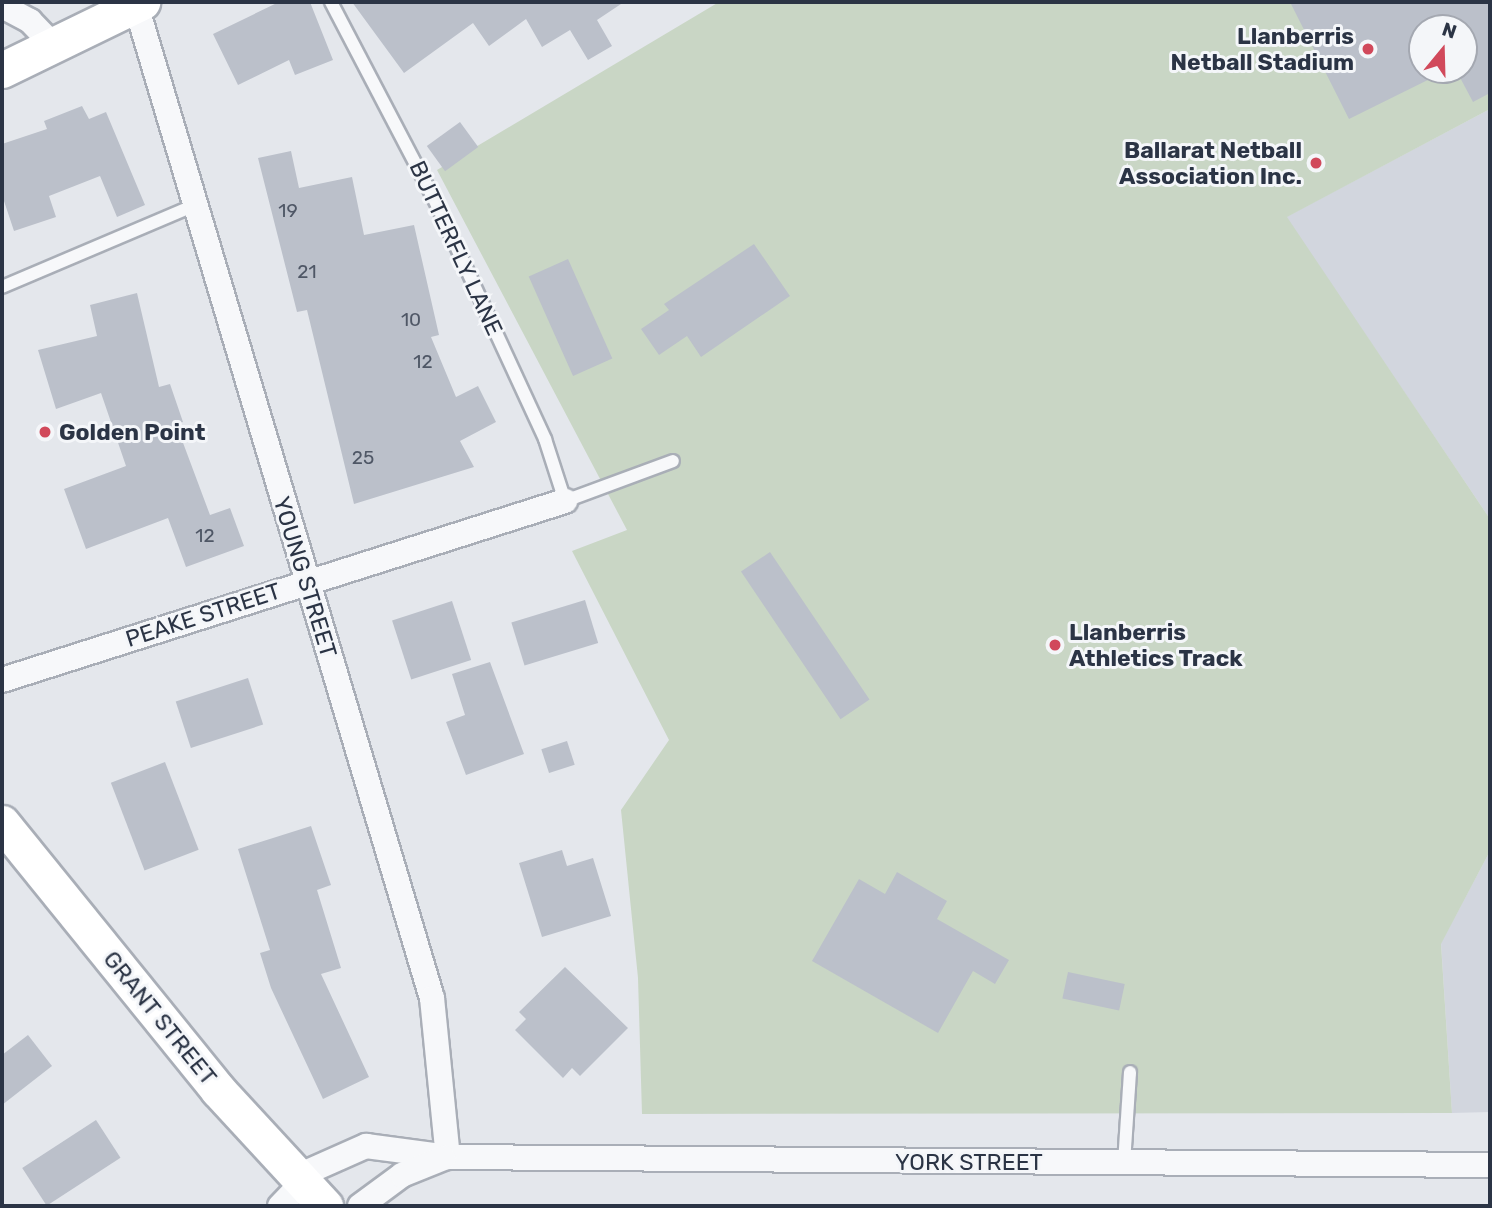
<!DOCTYPE html>
<html>
<head>
<meta charset="utf-8">
<style>
  body { margin:0 }
  #map { position:relative; width:1492px; height:1208px; overflow:hidden; background:#e4e7ec; font-family:Rubik,sans-serif }
  div>[style] { position:absolute }
  .built>* { inset:0; background:#d2d6de }
  .green>* { inset:0; background:#c9d6c5 }
  .building>* { inset:0; background:#bbc0ca; transform-origin:0 0 }
  .roads { filter:drop-shadow(2px 0 #a9aeb7) drop-shadow(-2px 0 #a9aeb7) drop-shadow(0 2px #a9aeb7) drop-shadow(0 -2px #a9aeb7) }
  .lane>* { height:12px; margin:-6px; padding:0 6px; transform-origin:6px; border-radius:6px; background:#f7f8fa }
  .street>* { height:24px; margin:-12px; padding:0 12px; transform-origin:12px; border-radius:12px; background:#f7f8fa }
  .secondary>* { height:35px; margin:-17.5px; padding:0 17.5px; transform-origin:17.5px; border-radius:17.5px; background:#fff }
  .dots>* { width:19px; height:19px; translate:-50% -50%; box-sizing:border-box; border:4px solid #f4f6f9; border-radius:50% }
  span { translate:-50% -50%; white-space:nowrap; text-align:center; line-height:1.15; -webkit-text-stroke:6px #f4f6f9; paint-order:stroke }
  .number-label { font-size:19px; color:#4f5766 }
  .number-label span { -webkit-text-stroke-width:0 }
  .poi-label { font-size:23px; color:#2b3445; font-weight:700 }
  .right { translate:-100% -50%; text-align:right }
  .left { translate:0 -50%; text-align:left }
  .street-label { font-size:23px; color:#2b3445 }
  .frame { position:absolute; inset:0; border:4px solid #2b3445; pointer-events:none }
  .north { position:absolute; left:1408px; top:14px; width:70px; height:70px; box-sizing:border-box; background:#f4f6f9; border:2px solid #a4a8b1; border-radius:50%; rotate:19deg; font-size:19px; font-weight:700; line-height:28px; text-align:center; color:#2b3445 }
  .north::after { content:''; display:block; margin:auto; width:24px; height:32px; background:#d1495b; clip-path:polygon(50% 0,100% 100%,50% 72%,0 100%) }
</style>
</head>
<body>
<div id="map">
  <div class="built">
    <div style="clip-path:polygon(1490px 109px,1490px 519px,1286px 217px)"></div>
    <div style="clip-path:polygon(1490px 851px,1490px 1112px,1452px 1113px,1441px 943px)"></div>
  </div>
  <div class="green">
    <div style="clip-path:polygon(evenodd,719px 2px,1490px 2px,1490px 109px,1287px 217px,1490px 519px,1490px 851px,1441px 944px,1452px 1113px,642px 1114px,638px 978px,621px 810px,669px 740px,572px 551px,627px 530px,437px 170px,719px 2px,1422px 28px,1464px 28px,1464px 70px,1422px 70px,1422px 28px)"></div>
  </div>
  <div class="building">
    <div style="clip-path:polygon(279px 2px,310px 2px,333px 60px,295px 75px,289px 60px,238px 85px,213px 34px)"></div>
    <div style="clip-path:polygon(352px 2px,624px 2px,597px 20px,612px 46px,588px 60px,570px 30px,542px 47px,526px 19px,489px 46px,473px 23px,404px 73px)"></div>
    <div style="clip-path:polygon(1290px 2px,1490px 2px,1490px 93px,1473px 102px,1456px 70px,1464px 70px,1464px 28px,1422px 28px,1422px 70px,1448px 70px,1349px 119px)"></div>
    <div style="clip-path:polygon(82px 106px,89px 119px,106px 112px,145px 205px,117px 217px,100px 176px,49px 196px,56px 217px,14px 231px,2px 195px,2px 144px,47px 129px,44px 121px)"></div>
    <div style="left:460px;top:122px;width:31px;height:41px;rotate:54deg"></div>
    <div style="clip-path:polygon(291px 151px,299px 188px,352px 177px,364px 235px,414px 225px,439px 335px,431px 337px,456px 397px,478px 386px,496px 422px,460px 441px,474px 467px,354px 504px,307px 310px,297px 312px,258px 158px)"></div>
    <div style="clip-path:polygon(754px 244px,790px 296px,701px 357px,687px 336px,659px 355px,641px 329px,669px 310px,664px 304px)"></div>
    <div style="left:568px;top:259px;width:109px;height:43px;rotate:66deg"></div>
    <div style="clip-path:polygon(137px 293px,159px 387px,170px 384px,183px 422px,176px 424px,210px 515px,230px 508px,244px 546px,186px 567px,168px 518px,86px 549px,64px 489px,126px 466px,101px 393px,56px 409px,38px 350px,97px 336px,90px 305px)"></div>
    <div style="left:770px;top:552px;width:178px;height:35px;rotate:56deg"></div>
    <div style="left:585px;top:600px;width:45px;height:77px;rotate:73deg"></div>
    <div style="left:452px;top:601px;width:62px;height:63px;rotate:72deg"></div>
    <div style="clip-path:polygon(490px 662px,524px 754px,466px 775px,446px 722px,465px 715px,452px 674px)"></div>
    <div style="left:248px;top:678px;width:49px;height:76px;rotate:72deg"></div>
    <div style="left:567px;top:741px;width:25px;height:27px;rotate:72deg"></div>
    <div style="left:165px;top:762px;width:94px;height:58px;rotate:69deg"></div>
    <div style="clip-path:polygon(311px 826px,331px 885px,317px 890px,341px 968px,321px 974px,369px 1077px,323px 1099px,271px 988px,260px 953px,270px 950px,238px 849px)"></div>
    <div style="clip-path:polygon(562px 850px,567px 866px,593px 858px,611px 916px,542px 937px,519px 863px)"></div>
    <div style="clip-path:polygon(897px 872px,947px 901px,937px 919px,1009px 960px,995px 984px,973px 971px,938px 1033px,812px 961px,859px 879px,885px 894px)"></div>
    <div style="clip-path:polygon(565px 967px,628px 1028px,580px 1076px,572px 1068px,563px 1078px,515px 1030px,526px 1019px,519px 1012px)"></div>
    <div style="left:1068px;top:972px;width:58px;height:27px;rotate:12deg"></div>
    <div style="clip-path:polygon(28px 1035px,52px 1066px,2px 1105px,2px 1055px)"></div>
    <div style="left:96px;top:1120px;width:45px;height:88px;rotate:57deg"></div>
  </div>
  <div class="roads">
    <div class="lane">
      <div style="left:331px;top:2px;width:229px;rotate:62.4deg"></div>
      <div style="left:437px;top:205px;width:258px;rotate:65.2deg"></div>
      <div style="left:545px;top:439px;width:65px;rotate:72.1deg"></div>
      <div style="left:565px;top:501px;width:115px;rotate:-20.3deg"></div>
      <div style="left:2px;top:287px;width:207px;rotate:-23deg"></div>
      <div style="left:1124px;top:1163px;width:91px;rotate:-86.2deg"></div>
    </div>
    <div class="street">
      <div style="left:135px;top:2px;width:1039px;rotate:73.4deg"></div>
      <div style="left:432px;top:998px;width:160px;rotate:84.3deg"></div>
      <div style="left:2px;top:6px;width:32px;rotate:28deg"></div>
      <div style="left:30px;top:21px;width:33px;rotate:46deg"></div>
      <div style="left:2px;top:680px;width:591px;rotate:-17.64deg"></div>
      <div style="left:296px;top:1177px;width:77px;rotate:-23.9deg"></div>
      <div style="left:366px;top:1146px;width:83px;rotate:7.6deg"></div>
      <div style="left:448px;top:1157px;width:1042px;rotate:0.44deg"></div>
      <div style="left:280px;top:1206px;width:30px;rotate:-46deg"></div>
      <div style="left:360px;top:1206px;width:52px;rotate:-36.4deg"></div>
      <div style="left:402px;top:1175px;width:45px;rotate:-22deg"></div>
    </div>
    <div class="secondary">
      <div style="left:2px;top:70px;width:156px;rotate:-25.9deg"></div>
      <div style="left:2px;top:823px;width:343px;rotate:51deg"></div>
      <div style="left:218px;top:1090px;width:158px;rotate:47.3deg"></div>
    </div>
  </div>
  <div class="dots">
    <div style="left:1368px;top:49px;background:#d1495b"></div>
    <div style="left:1316px;top:163px;background:#d1495b"></div>
    <div style="left:45px;top:432px;background:#d1495b"></div>
    <div style="left:1055px;top:645px;background:#d1495b"></div>
  </div>
  <div class="number-label">
    <span style="left:288px;top:211px">19</span>
    <span style="left:307px;top:272px">21</span>
    <span style="left:411px;top:320px">10</span>
    <span style="left:423px;top:362px">12</span>
    <span style="left:363px;top:458px">25</span>
    <span style="left:205px;top:536px">12</span>
  </div>
  <div class="poi-label">
    <span class="right" style="left:1354px;top:49px">Llanberris<br>Netball Stadium</span>
    <span class="right" style="left:1302px;top:163px">Ballarat Netball<br>Association Inc.</span>
    <span class="left" style="left:59px;top:432px">Golden Point</span>
    <span class="left" style="left:1069px;top:645px">Llanberris<br>Athletics Track</span>
  </div>
  <div class="street-label">
    <span style="left:456px;top:248px;rotate:65deg">BUTTERFLY LANE</span>
    <span style="left:305px;top:577px;rotate:73deg">YOUNG STREET</span>
    <span style="left:203px;top:615px;rotate:-18deg">PEAKE STREET</span>
    <span style="left:160px;top:1018px;rotate:51deg">GRANT STREET</span>
    <span style="left:969px;top:1162px">YORK STREET</span>
  </div>
  <div class="frame"></div>
  <div class="north">N</div>
</div>
</body>
</html>
